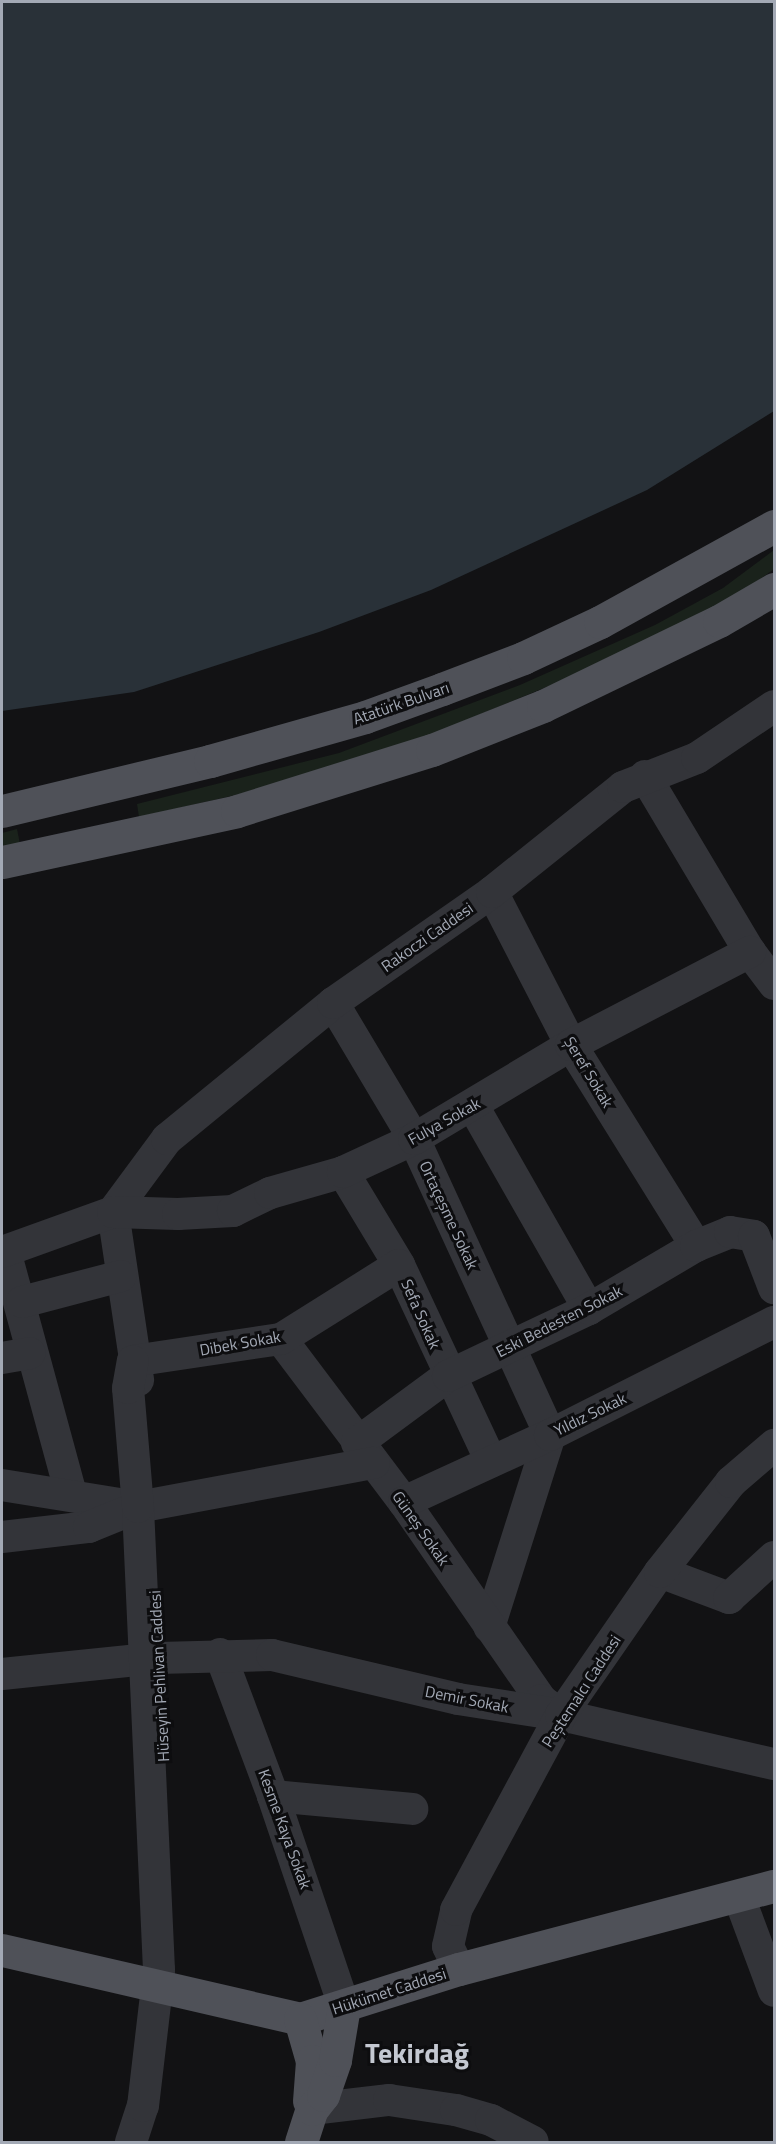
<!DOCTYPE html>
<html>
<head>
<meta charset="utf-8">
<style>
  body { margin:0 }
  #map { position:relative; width:776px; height:2144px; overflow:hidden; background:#121214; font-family:"Titillium Web",sans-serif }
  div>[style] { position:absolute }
  .green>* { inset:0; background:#1a221b }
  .water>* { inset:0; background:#293138 }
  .minor>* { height:32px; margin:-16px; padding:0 16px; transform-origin:16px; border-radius:16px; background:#333439 }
  .major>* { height:33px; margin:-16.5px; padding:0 16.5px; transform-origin:16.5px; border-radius:16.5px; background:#4f5158 }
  span { translate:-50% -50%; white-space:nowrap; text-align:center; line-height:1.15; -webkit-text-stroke:6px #0d0d0f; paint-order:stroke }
  .street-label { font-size:16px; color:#a3a9b5 }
  .town-label { font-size:28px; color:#c4c8d1; font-weight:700 }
  .frame { position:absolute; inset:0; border:3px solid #a3a9b5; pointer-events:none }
</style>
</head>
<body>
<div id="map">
  <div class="green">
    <div style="clip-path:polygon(774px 550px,774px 569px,744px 591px,595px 667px,430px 735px,240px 794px,139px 817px,137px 804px,339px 753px,520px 685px,655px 625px,723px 588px)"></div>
    <div style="clip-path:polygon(17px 829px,20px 844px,2px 848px,2px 833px)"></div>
  </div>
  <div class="water">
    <div style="clip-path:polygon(2px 2px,774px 2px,774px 411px,647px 490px,431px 590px,319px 632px,134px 692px,2px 711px)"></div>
  </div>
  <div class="minor">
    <div style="left:645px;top:776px;width:205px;rotate:59.2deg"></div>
    <div style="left:750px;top:952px;width:40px;rotate:53deg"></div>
    <div style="left:492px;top:892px;width:172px;rotate:62.7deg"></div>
    <div style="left:571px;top:1045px;width:237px;rotate:58.1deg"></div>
    <div style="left:333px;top:1003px;width:158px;rotate:59.2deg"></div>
    <div style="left:414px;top:1139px;width:326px;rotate:65.3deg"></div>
    <div style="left:550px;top:1435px;width:201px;rotate:107.6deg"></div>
    <div style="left:473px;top:1106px;width:234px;rotate:60.3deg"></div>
    <div style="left:343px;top:1172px;width:109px;rotate:58.9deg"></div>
    <div style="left:399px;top:1265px;width:217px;rotate:64.9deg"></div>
    <div style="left:113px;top:1212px;width:91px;rotate:-53.5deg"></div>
    <div style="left:167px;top:1139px;width:215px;rotate:-39.3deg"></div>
    <div style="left:333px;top:1003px;width:194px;rotate:-34.9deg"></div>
    <div style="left:492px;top:892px;width:168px;rotate:-38.7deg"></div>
    <div style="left:623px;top:787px;width:79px;rotate:-21.4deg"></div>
    <div style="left:697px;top:758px;width:93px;rotate:-34deg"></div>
    <div style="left:113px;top:1212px;width:170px;rotate:81.5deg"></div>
    <div style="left:5px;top:1251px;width:252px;rotate:74.8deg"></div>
    <div style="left:2px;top:1252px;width:118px;rotate:-19.8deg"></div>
    <div style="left:113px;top:1212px;width:65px;rotate:1.8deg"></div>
    <div style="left:178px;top:1214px;width:55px;rotate:-3.1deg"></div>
    <div style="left:233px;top:1211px;width:41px;rotate:-25.9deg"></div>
    <div style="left:270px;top:1193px;width:76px;rotate:-16deg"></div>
    <div style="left:343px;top:1172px;width:78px;rotate:-24.9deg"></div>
    <div style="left:414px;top:1139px;width:183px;rotate:-30.9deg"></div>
    <div style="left:571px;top:1045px;width:202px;rotate:-27.5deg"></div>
    <div style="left:22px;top:1302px;width:102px;rotate:-14.7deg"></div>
    <div style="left:281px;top:1339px;width:204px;rotate:53deg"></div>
    <div style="left:404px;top:1502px;width:241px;rotate:55.3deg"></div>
    <div style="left:541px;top:1700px;width:25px;rotate:37deg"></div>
    <div style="left:2px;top:1358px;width:28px;rotate:-10deg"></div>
    <div style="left:133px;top:1361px;width:150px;rotate:-8.5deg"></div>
    <div style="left:281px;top:1339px;width:139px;rotate:-32.1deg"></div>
    <div style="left:357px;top:1443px;width:113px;rotate:-36.4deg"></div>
    <div style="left:448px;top:1376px;width:156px;rotate:-25.4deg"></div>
    <div style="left:589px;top:1309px;width:124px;rotate:-30.5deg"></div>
    <div style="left:696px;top:1246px;width:37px;rotate:-22deg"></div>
    <div style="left:730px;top:1232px;width:24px;rotate:9deg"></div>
    <div style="left:754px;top:1236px;width:56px;rotate:69deg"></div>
    <div style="left:2px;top:1485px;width:138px;rotate:9.2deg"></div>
    <div style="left:138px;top:1507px;width:240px;rotate:-10.6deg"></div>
    <div style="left:404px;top:1502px;width:161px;rotate:-24.7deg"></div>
    <div style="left:550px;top:1435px;width:251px;rotate:-26.8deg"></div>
    <div style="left:2px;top:1537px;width:88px;rotate:-6.6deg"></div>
    <div style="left:89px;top:1527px;width:53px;rotate:-22.2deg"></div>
    <div style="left:660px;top:1572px;width:74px;rotate:20.6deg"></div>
    <div style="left:729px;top:1598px;width:61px;rotate:-42.3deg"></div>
    <div style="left:220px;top:1654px;width:152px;rotate:69.5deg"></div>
    <div style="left:273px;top:1796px;width:222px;rotate:71.3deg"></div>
    <div style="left:2px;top:1674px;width:157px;rotate:-5.9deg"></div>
    <div style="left:158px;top:1658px;width:114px;rotate:-1.5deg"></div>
    <div style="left:272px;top:1655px;width:191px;rotate:13.3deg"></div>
    <div style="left:458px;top:1699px;width:104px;rotate:8.8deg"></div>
    <div style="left:561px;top:1715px;width:219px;rotate:13deg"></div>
    <div style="left:273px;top:1796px;width:140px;rotate:5.3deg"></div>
    <div style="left:739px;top:1897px;width:100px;rotate:69.6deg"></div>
    <div style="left:459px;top:1969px;width:25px;rotate:-116deg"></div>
    <div style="left:448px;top:1946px;width:37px;rotate:-77deg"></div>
    <div style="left:456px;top:1910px;width:221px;rotate:-61.7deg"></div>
    <div style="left:561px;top:1715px;width:174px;rotate:-55.3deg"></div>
    <div style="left:660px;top:1572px;width:115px;rotate:-51.7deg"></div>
    <div style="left:731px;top:1482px;width:57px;rotate:-40.7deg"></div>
    <div style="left:312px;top:2109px;width:78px;rotate:-6.7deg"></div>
    <div style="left:389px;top:2100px;width:68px;rotate:8.5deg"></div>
    <div style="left:456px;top:2110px;width:36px;rotate:16deg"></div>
    <div style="left:491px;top:2120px;width:47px;rotate:27.6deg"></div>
    <div style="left:131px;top:2142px;width:38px;rotate:-72deg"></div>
    <div style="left:143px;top:2106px;width:137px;rotate:-83.3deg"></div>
    <div style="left:159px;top:1970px;width:463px;rotate:-92.6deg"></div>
    <div style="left:138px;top:1507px;width:119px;rotate:-94.8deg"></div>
    <div style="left:128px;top:1388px;width:27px;rotate:-80deg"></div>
  </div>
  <div class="major">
    <div style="left:2px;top:811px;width:214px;rotate:-13.5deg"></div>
    <div style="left:210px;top:761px;width:161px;rotate:-15.8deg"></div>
    <div style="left:365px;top:717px;width:82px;rotate:-20deg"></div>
    <div style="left:442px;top:689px;width:87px;rotate:-20.9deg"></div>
    <div style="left:523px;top:658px;width:85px;rotate:-25.1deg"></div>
    <div style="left:600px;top:622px;width:199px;rotate:-28.9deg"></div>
    <div style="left:2px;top:862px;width:240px;rotate:-12.2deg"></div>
    <div style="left:237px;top:811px;width:204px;rotate:-17.4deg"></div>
    <div style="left:432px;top:750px;width:119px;rotate:-21.6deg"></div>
    <div style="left:543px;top:706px;width:195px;rotate:-25.8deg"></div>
    <div style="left:719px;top:621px;width:64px;rotate:-30.2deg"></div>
    <div style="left:2px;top:1950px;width:306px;rotate:13deg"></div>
    <div style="left:300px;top:2019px;width:167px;rotate:-17.5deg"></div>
    <div style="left:459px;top:1969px;width:326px;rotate:-14.8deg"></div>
    <div style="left:300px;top:2019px;width:44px;rotate:74.1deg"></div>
    <div style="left:312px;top:2061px;width:40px;rotate:94.3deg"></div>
    <div style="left:301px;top:2142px;width:35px;rotate:-72deg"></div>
    <div style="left:312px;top:2109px;width:18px;rotate:-52deg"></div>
    <div style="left:323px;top:2095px;width:37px;rotate:-71deg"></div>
    <div style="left:335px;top:2060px;width:55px;rotate:-80.5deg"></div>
  </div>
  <div class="street-label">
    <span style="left:401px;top:703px;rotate:-19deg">Atatürk Bulvarı</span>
    <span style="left:427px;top:937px;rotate:-35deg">Rakoczi Caddesi</span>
    <span style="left:589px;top:1072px;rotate:59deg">Şeref Sokak</span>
    <span style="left:444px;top:1121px;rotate:-29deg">Fulya Sokak</span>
    <span style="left:449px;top:1215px;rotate:65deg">Ortaçeşme Sokak</span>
    <span style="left:421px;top:1314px;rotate:66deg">Sefa Sokak</span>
    <span style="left:559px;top:1321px;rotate:-27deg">Eski Bedesten Sokak</span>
    <span style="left:240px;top:1343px;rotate:-10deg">Dibek Sokak</span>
    <span style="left:590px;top:1414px;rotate:-26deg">Yıldız Sokak</span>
    <span style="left:421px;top:1528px;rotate:55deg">Güneş Sokak</span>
    <span style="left:159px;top:1676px;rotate:-93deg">Hüseyin Pehlivan Caddesi</span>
    <span style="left:581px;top:1691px;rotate:-57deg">Peştemalcı Caddesi</span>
    <span style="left:467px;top:1699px;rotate:11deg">Demir Sokak</span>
    <span style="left:285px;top:1829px;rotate:70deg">Kesme Kaya Sokak</span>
    <span style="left:389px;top:1991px;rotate:-18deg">Hükümet Caddesi</span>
  </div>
  <div class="town-label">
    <span style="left:417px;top:2053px">Tekirdağ</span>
  </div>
  <div class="frame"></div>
</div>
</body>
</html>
